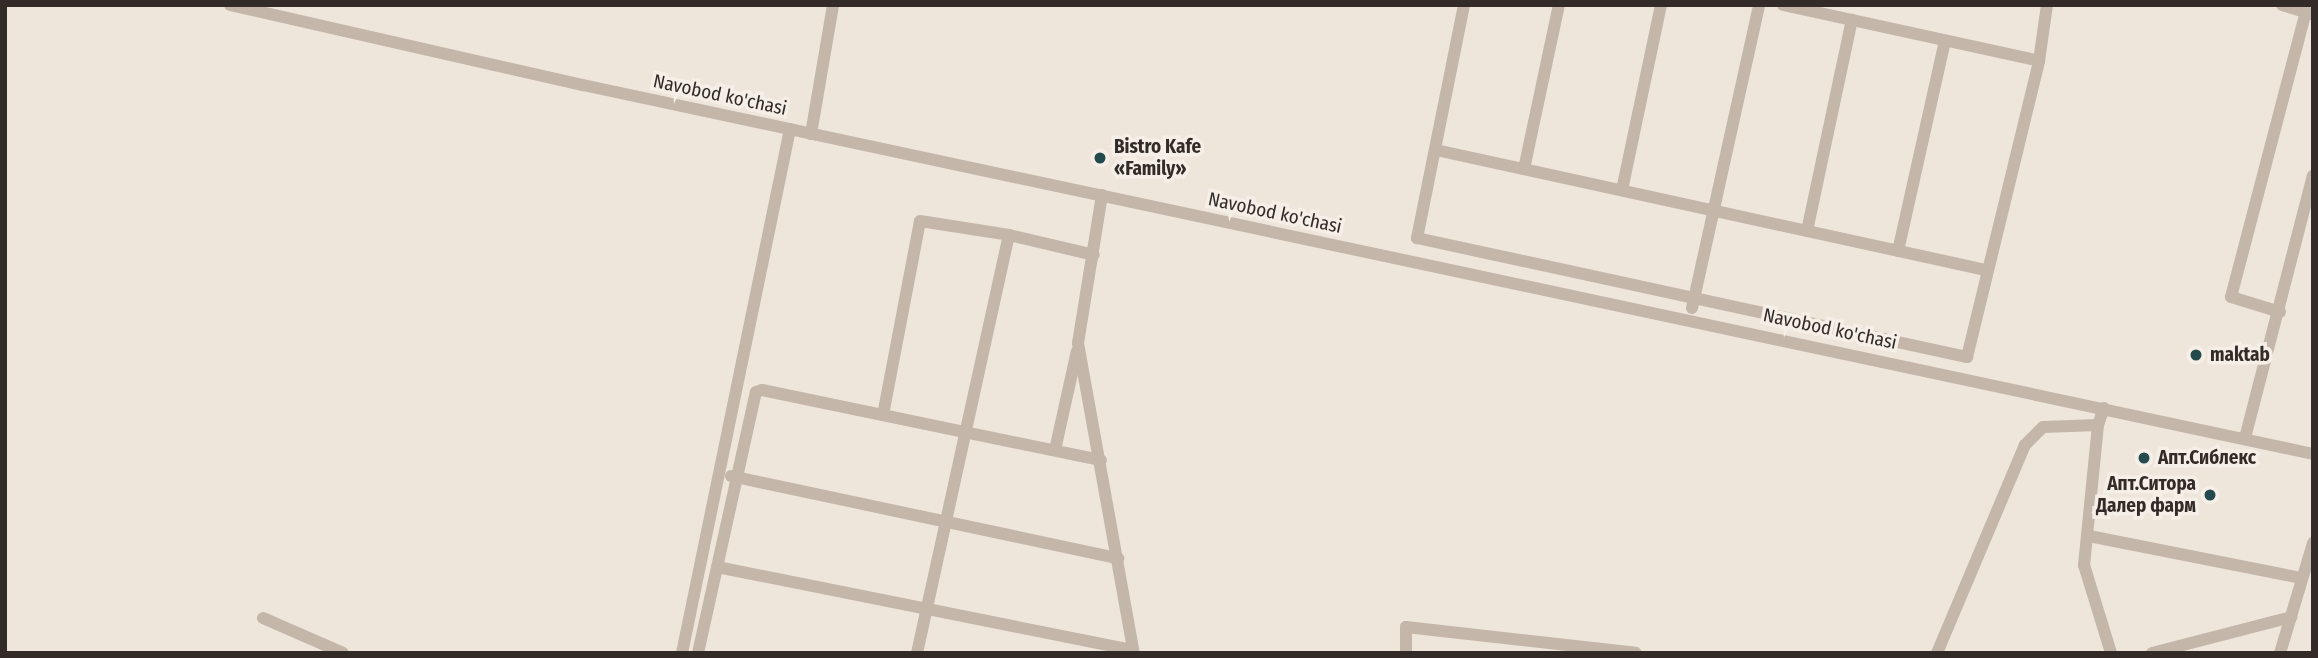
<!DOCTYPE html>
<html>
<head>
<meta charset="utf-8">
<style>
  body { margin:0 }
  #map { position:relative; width:2318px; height:658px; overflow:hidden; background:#eee5db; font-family:"Fira Sans Condensed",sans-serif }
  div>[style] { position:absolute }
  .minor>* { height:12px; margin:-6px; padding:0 6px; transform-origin:6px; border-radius:6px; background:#c4b6a9 }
  .dots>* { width:19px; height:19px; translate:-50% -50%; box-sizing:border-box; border:4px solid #f6efe7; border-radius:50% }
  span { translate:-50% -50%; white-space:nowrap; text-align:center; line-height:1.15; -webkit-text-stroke:7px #f6efe7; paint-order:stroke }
  .street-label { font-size:19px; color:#322b28 }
  .poi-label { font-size:19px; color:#322b28; font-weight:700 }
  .left { translate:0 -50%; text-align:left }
  .right { translate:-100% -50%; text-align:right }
  .frame { position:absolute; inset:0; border:7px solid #322b28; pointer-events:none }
</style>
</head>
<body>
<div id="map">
  <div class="minor">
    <div style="left:230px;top:5px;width:362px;rotate:12.8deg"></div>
    <div style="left:583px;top:85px;width:1769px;rotate:12.04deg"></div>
    <div style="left:1464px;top:5px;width:238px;rotate:101.4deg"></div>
    <div style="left:1417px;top:238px;width:563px;rotate:12.21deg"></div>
    <div style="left:1967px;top:357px;width:305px;rotate:-76.3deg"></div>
    <div style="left:2039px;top:61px;width:57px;rotate:-81.9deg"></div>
    <div style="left:1783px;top:5px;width:262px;rotate:12.3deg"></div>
    <div style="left:2282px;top:5px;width:31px;rotate:17deg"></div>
    <div style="left:811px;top:134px;width:131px;rotate:-80.3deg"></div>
    <div style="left:1436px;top:150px;width:563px;rotate:12.31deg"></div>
    <div style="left:1524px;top:169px;width:168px;rotate:-78deg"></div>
    <div style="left:1622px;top:190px;width:189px;rotate:-78.1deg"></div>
    <div style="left:1102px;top:195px;width:150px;rotate:99.2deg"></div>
    <div style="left:1078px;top:343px;width:315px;rotate:79.8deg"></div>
    <div style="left:1807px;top:231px;width:216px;rotate:-78deg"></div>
    <div style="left:1898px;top:251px;width:215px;rotate:-77.4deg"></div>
    <div style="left:1692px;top:308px;width:310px;rotate:-77.5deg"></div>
    <div style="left:2280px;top:312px;width:51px;rotate:-163deg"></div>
    <div style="left:2231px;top:297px;width:295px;rotate:-75.3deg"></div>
    <div style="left:883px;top:415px;width:197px;rotate:-79.2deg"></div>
    <div style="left:920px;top:221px;width:90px;rotate:8.9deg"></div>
    <div style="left:1009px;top:235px;width:87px;rotate:13.2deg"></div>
    <div style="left:2098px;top:425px;width:141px;rotate:95.7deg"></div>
    <div style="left:2084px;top:565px;width:92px;rotate:72.9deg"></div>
    <div style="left:2245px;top:438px;width:271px;rotate:-75.5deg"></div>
    <div style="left:1055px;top:450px;width:101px;rotate:-77.5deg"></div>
    <div style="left:731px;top:476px;width:396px;rotate:12deg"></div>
    <div style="left:2089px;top:536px;width:217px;rotate:11.2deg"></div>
    <div style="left:717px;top:567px;width:424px;rotate:11.3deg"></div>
    <div style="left:263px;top:618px;width:87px;rotate:23.6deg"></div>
    <div style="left:682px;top:653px;width:535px;rotate:-78.35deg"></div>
    <div style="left:698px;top:653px;width:267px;rotate:-77.5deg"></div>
    <div style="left:756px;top:392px;width:6px;rotate:-18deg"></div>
    <div style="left:762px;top:390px;width:346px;rotate:11.7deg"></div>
    <div style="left:917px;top:653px;width:428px;rotate:-77.6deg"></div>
    <div style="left:1406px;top:653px;width:26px;rotate:-90deg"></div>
    <div style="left:1406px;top:627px;width:231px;rotate:6.4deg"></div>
    <div style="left:1937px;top:653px;width:226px;rotate:-67.1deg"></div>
    <div style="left:2025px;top:445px;width:25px;rotate:-45deg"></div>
    <div style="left:2043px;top:427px;width:55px;rotate:-2.1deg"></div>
    <div style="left:2098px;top:425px;width:18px;rotate:-71deg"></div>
    <div style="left:2152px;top:653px;width:144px;rotate:-14.5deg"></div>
    <div style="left:2280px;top:653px;width:115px;rotate:-73.3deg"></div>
  </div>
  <div class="dots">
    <div style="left:1100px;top:158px;background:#234b4e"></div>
    <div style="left:2196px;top:355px;background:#234b4e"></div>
    <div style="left:2144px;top:458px;background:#234b4e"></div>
    <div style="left:2210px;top:495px;background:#234b4e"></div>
  </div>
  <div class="street-label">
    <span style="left:720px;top:95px;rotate:12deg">Navobod ko'chasi</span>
    <span style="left:1275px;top:213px;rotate:12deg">Navobod ko'chasi</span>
    <span style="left:1830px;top:329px;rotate:12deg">Navobod ko'chasi</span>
  </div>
  <div class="poi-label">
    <span class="left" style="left:1114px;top:158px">Bistro Kafe<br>«Family»</span>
    <span class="left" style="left:2210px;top:355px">maktab</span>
    <span class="left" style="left:2158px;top:458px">Апт.Сиблекс</span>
    <span class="right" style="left:2196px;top:495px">Апт.Ситора<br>Далер фарм</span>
  </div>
  <div class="frame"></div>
</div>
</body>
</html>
